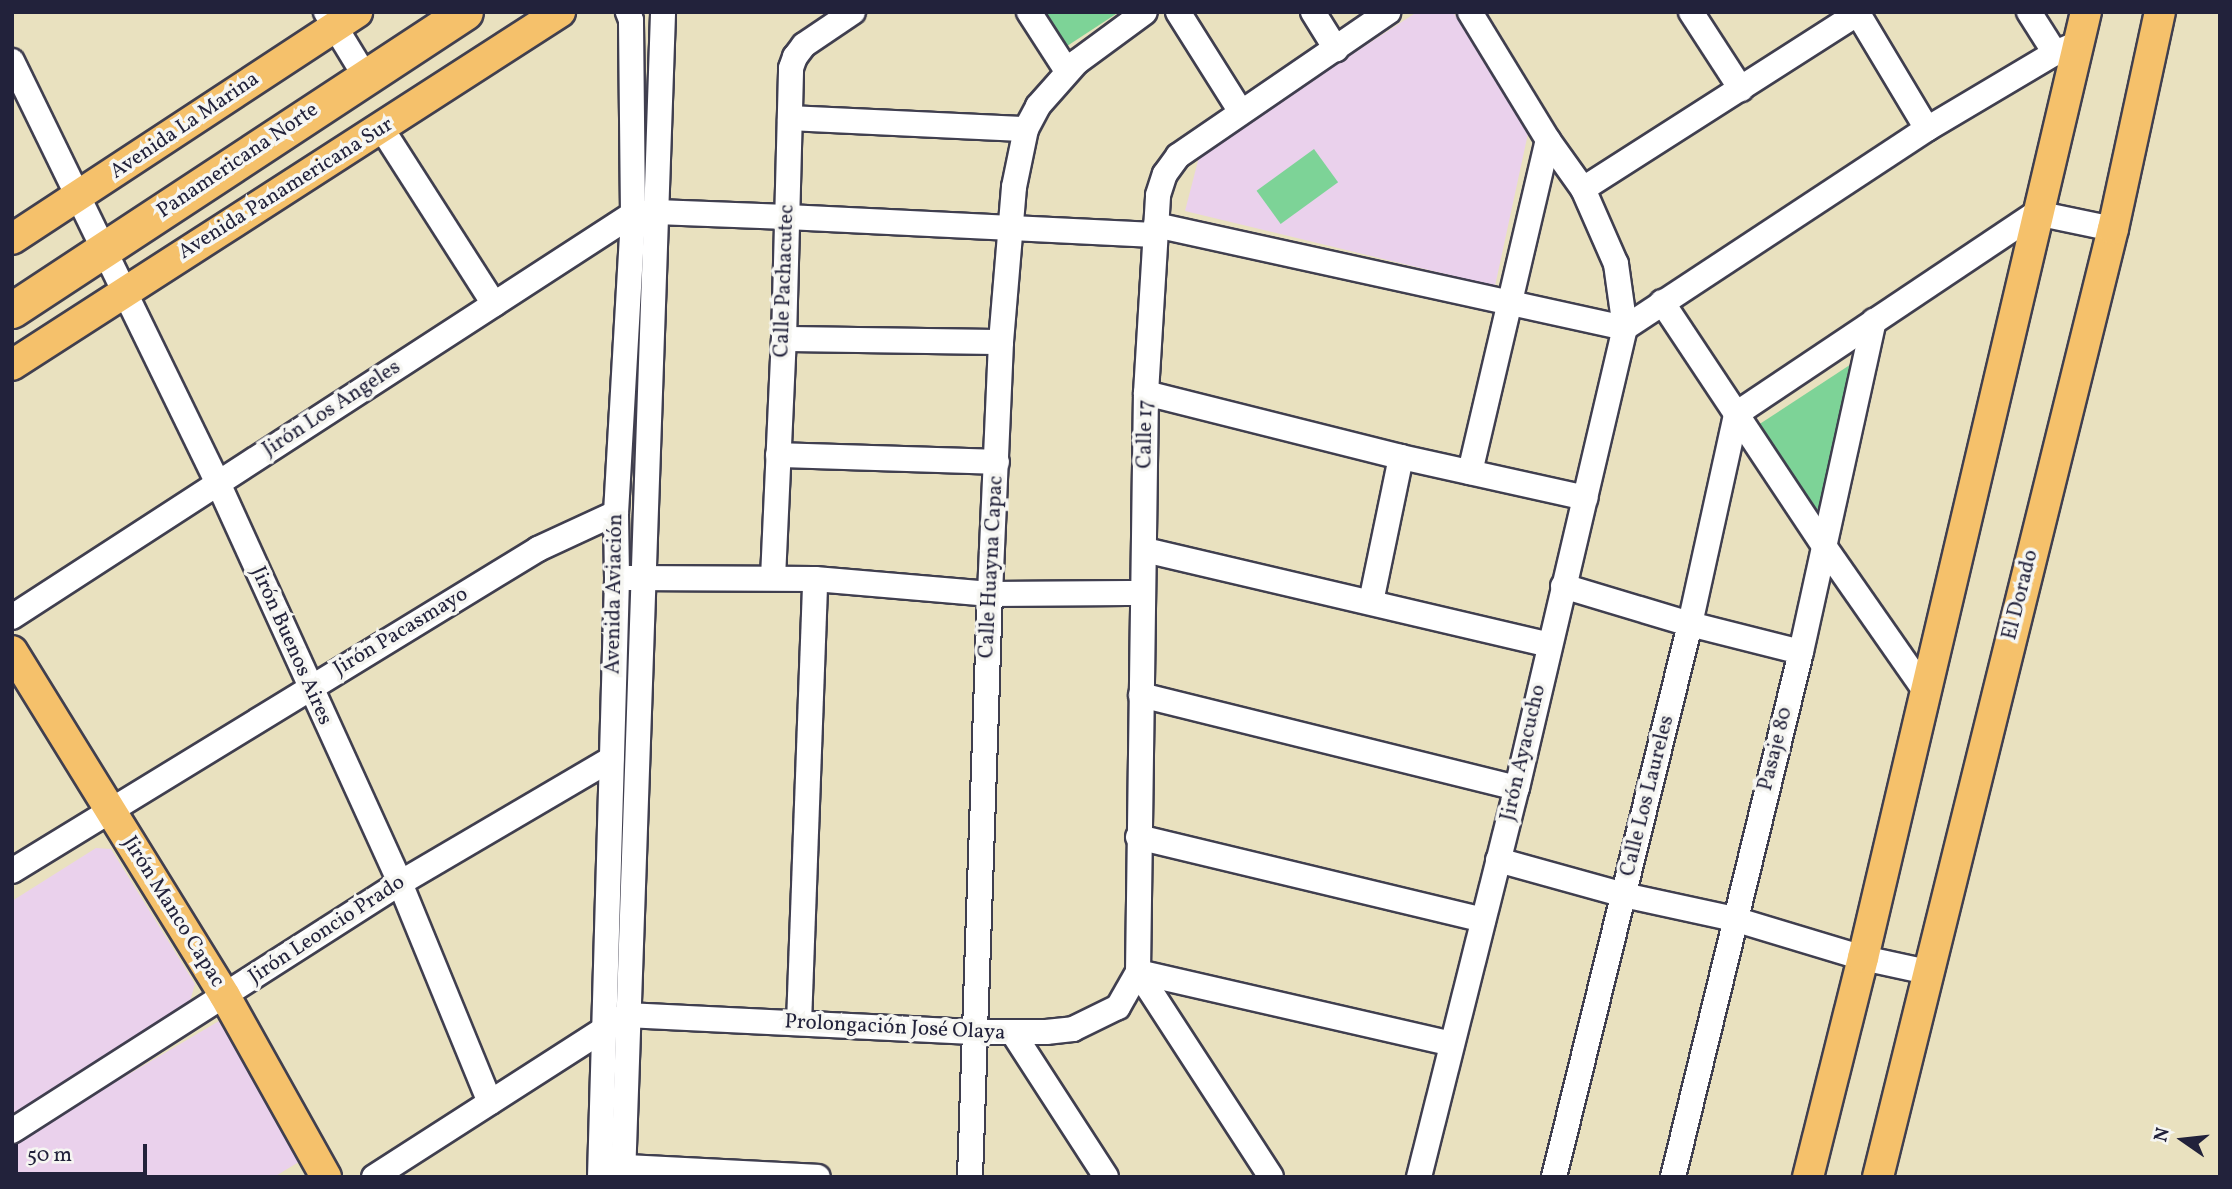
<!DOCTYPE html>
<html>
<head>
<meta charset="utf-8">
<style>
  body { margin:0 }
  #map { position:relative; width:2232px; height:1189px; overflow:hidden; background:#e9e1bf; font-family:Vollkorn,serif }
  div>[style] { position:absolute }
  .built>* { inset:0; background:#ead1ec }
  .green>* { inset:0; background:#7dd397; transform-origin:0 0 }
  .roads { filter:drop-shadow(2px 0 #403f4f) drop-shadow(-2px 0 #403f4f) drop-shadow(0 2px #403f4f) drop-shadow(0 -2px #403f4f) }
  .minor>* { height:24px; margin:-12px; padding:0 12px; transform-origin:12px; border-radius:12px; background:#fff }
  .major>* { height:30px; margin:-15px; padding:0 15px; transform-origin:15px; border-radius:15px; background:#f5c16b }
  .highway>* { height:35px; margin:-17.5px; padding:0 17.5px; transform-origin:17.5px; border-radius:17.5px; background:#f5c16b }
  span { translate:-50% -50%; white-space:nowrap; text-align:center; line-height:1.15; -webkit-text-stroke:7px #f6f6f2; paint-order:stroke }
  .street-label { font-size:21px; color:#22223b }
  .frame { position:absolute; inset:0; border:14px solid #22223b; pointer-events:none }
  .north { position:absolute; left:2148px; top:1105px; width:70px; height:70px; -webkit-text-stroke:5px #f6f6f2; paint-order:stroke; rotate:284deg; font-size:19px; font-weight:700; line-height:28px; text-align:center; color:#22223b }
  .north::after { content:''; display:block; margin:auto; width:24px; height:32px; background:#22223b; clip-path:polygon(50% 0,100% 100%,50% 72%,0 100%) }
  .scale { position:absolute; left:14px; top:1144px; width:133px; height:32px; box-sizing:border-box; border:4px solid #22223b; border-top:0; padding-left:9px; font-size:21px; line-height:24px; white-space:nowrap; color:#22223b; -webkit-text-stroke:5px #f6f6f2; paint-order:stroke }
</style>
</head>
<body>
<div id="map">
  <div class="built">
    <div style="clip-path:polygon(1417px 12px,1453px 12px,1529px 129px,1495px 286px,1185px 211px,1200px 153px)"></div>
    <div style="clip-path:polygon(96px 848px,111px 849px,195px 984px,190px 1001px,12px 1116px,12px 901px)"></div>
    <div style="clip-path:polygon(219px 1021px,302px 1160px,274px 1177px,12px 1177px,12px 1143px)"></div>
  </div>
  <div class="green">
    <div style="clip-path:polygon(1037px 12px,1119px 12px,1061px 50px)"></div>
    <div style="left:1314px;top:149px;width:41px;height:71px;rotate:54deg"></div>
    <div style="clip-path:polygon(1862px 357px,1818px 522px,1755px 427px)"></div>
  </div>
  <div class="roads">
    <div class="minor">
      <div style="left:326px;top:12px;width:75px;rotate:58.6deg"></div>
      <div style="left:1029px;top:12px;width:70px;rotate:57.2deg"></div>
      <div style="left:1178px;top:12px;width:118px;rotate:57.8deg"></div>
      <div style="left:1313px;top:12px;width:44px;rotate:58.1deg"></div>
      <div style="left:1691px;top:12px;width:92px;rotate:57deg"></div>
      <div style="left:1857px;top:12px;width:136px;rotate:59.1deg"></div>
      <div style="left:2029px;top:12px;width:49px;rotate:57.6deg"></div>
      <div style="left:12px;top:61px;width:470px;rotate:64deg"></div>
      <div style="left:218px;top:483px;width:439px;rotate:65.5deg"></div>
      <div style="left:400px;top:883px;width:237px;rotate:67.7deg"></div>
      <div style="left:790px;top:118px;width:236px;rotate:2.7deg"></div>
      <div style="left:382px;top:129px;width:208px;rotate:57.4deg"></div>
      <div style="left:1583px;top:189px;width:326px;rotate:-32.6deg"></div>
      <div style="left:1156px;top:225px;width:480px;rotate:12.4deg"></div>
      <div style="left:1625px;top:328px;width:362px;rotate:-33.4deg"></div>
      <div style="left:1927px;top:129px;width:149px;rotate:-30.7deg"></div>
      <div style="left:2055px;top:53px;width:26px;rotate:-23deg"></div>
      <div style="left:1662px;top:302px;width:293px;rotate:56.4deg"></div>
      <div style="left:1824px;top:546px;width:177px;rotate:55.1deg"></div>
      <div style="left:784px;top:339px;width:217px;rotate:0.8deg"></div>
      <div style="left:1146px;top:393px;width:263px;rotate:14.1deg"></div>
      <div style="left:1401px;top:457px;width:189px;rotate:12.5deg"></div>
      <div style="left:778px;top:455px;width:219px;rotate:1.8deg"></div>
      <div style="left:1470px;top:472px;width:341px;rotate:-76.8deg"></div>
      <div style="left:1145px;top:550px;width:415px;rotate:13.2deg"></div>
      <div style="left:629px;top:578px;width:186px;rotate:0.3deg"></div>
      <div style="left:815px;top:579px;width:176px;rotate:4.9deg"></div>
      <div style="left:990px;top:594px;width:151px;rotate:-0.4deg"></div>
      <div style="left:773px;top:578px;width:239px;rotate:-87.4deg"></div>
      <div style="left:784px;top:339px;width:271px;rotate:-88.5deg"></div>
      <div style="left:791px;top:68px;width:12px;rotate:-70deg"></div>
      <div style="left:795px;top:57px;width:15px;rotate:-53deg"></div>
      <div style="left:804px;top:45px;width:59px;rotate:-34deg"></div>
      <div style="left:1563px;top:586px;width:133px;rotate:16.7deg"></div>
      <div style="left:1690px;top:624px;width:114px;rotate:14.2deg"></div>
      <div style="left:1371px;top:602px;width:148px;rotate:-78.3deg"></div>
      <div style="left:12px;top:617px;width:740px;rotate:-32.98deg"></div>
      <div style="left:633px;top:214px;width:23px;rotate:-5deg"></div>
      <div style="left:656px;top:212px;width:131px;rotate:2.2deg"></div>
      <div style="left:787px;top:217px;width:368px;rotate:2.8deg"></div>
      <div style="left:1141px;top:695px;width:387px;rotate:13.9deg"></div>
      <div style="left:1138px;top:837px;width:355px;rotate:13.5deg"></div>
      <div style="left:1498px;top:860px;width:131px;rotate:15.5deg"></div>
      <div style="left:1624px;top:895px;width:113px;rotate:12.3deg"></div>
      <div style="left:1734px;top:919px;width:135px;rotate:16.8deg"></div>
      <div style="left:1863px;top:958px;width:66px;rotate:12.2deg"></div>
      <div style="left:12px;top:871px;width:617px;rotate:-31.47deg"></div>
      <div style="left:538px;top:549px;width:86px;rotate:-24.8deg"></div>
      <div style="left:1138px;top:972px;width:579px;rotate:-89.21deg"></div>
      <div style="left:1146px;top:393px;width:198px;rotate:-86.5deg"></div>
      <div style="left:1158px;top:195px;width:22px;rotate:-72deg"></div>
      <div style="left:1165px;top:174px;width:22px;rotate:-54deg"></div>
      <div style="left:1178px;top:156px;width:255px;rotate:-34.4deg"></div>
      <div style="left:1138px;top:972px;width:322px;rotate:12.9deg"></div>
      <div style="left:1138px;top:972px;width:244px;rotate:57deg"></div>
      <div style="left:799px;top:1023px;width:444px;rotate:-87.9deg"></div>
      <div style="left:1013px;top:1033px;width:171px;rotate:57.1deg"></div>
      <div style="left:12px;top:1131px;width:460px;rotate:-32.6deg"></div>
      <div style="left:400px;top:883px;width:245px;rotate:-30.4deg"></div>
      <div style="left:609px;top:1166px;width:209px;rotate:3deg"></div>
      <div style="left:374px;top:1177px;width:300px;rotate:-32.7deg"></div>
      <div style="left:626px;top:1015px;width:347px;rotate:2.8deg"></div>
      <div style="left:973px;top:1032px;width:73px"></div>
      <div style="left:1046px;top:1032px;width:27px;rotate:-6deg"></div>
      <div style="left:1073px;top:1029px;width:50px;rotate:-26.1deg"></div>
      <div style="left:1118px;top:1007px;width:40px;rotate:-60.3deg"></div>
      <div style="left:600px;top:1177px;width:599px;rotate:-88.37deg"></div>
      <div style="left:617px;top:578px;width:65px;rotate:-90.9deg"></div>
      <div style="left:616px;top:513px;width:299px;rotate:-86.7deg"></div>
      <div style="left:633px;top:214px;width:194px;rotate:-90.6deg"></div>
      <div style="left:631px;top:20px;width:9px;rotate:-111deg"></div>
      <div style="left:623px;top:1177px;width:1166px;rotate:-88.03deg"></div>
      <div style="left:970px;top:1177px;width:583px;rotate:-88.04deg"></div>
      <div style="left:990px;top:594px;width:252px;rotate:-87.5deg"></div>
      <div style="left:1001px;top:342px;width:156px;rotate:-85.2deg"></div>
      <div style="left:1014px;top:187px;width:59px;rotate:-78.3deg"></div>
      <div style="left:1026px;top:129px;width:26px;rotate:-62deg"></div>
      <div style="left:1038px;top:106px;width:59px;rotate:-48.4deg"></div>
      <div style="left:1077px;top:62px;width:84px;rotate:-36.3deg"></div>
      <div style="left:1419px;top:1177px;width:401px;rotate:-75.9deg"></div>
      <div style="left:1517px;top:788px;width:473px;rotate:-76.8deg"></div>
      <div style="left:1625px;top:328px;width:65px;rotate:-98deg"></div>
      <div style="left:1616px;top:264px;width:82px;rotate:-113.7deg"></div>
      <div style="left:1583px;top:189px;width:60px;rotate:-125.5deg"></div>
      <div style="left:1548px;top:140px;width:150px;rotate:-121.4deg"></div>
      <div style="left:1554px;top:1177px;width:569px;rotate:-76.18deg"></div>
      <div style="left:1690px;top:624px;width:215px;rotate:-77.6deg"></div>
      <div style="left:1736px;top:414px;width:361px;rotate:-33.8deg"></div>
      <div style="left:2036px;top:213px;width:79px;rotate:11.7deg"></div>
      <div style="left:1673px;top:1177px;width:540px;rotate:-76.3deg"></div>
      <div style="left:1801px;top:652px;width:339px;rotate:-77.6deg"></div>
    </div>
    <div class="major">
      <div style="left:12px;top:239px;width:413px;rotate:-33.3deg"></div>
      <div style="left:12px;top:365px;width:652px;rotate:-32.79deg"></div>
      <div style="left:12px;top:651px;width:405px;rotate:58.3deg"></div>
      <div style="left:225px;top:996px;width:207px;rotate:60.8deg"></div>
      <div style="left:1808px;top:1177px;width:226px;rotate:-75.9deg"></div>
      <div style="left:1863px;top:958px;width:972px;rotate:-76.74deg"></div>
      <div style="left:1878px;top:1177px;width:977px;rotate:-76.08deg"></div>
      <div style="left:2113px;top:229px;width:222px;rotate:-77.8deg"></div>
    </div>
    <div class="highway">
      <div style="left:12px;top:310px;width:542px;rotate:-33.34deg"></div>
    </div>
  </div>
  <div class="street-label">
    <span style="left:185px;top:126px;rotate:-34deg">Avenida La Marina</span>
    <span style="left:238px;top:161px;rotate:-34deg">Panamericana Norte</span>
    <span style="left:286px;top:189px;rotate:-32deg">Avenida Panamericana Sur</span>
    <span style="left:785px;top:281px;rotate:-88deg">Calle Pachacutec</span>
    <span style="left:332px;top:409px;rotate:-33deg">Jirón Los Angeles</span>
    <span style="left:1146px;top:434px;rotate:-89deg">Calle 17</span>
    <span style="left:992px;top:567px;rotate:-87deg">Calle Huayna Capac</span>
    <span style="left:615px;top:594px;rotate:-89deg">Avenida Aviación</span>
    <span style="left:2021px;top:595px;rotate:-76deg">El Dorado</span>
    <span style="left:401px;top:632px;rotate:-31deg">Jirón Pacasmayo</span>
    <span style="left:291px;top:646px;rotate:66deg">Jirón Buenos Aires</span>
    <span style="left:1776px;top:749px;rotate:-76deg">Pasaje 80</span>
    <span style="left:1524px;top:753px;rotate:-77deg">Jirón Ayacucho</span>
    <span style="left:1648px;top:796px;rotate:-76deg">Calle Los Laureles</span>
    <span style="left:173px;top:912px;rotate:58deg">Jirón Manco Capac</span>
    <span style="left:327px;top:930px;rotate:-33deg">Jirón Leoncio Prado</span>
    <span style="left:895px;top:1028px;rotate:3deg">Prolongación José Olaya</span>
  </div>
  <div class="frame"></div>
  <div class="north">N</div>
  <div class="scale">50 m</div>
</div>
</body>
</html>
